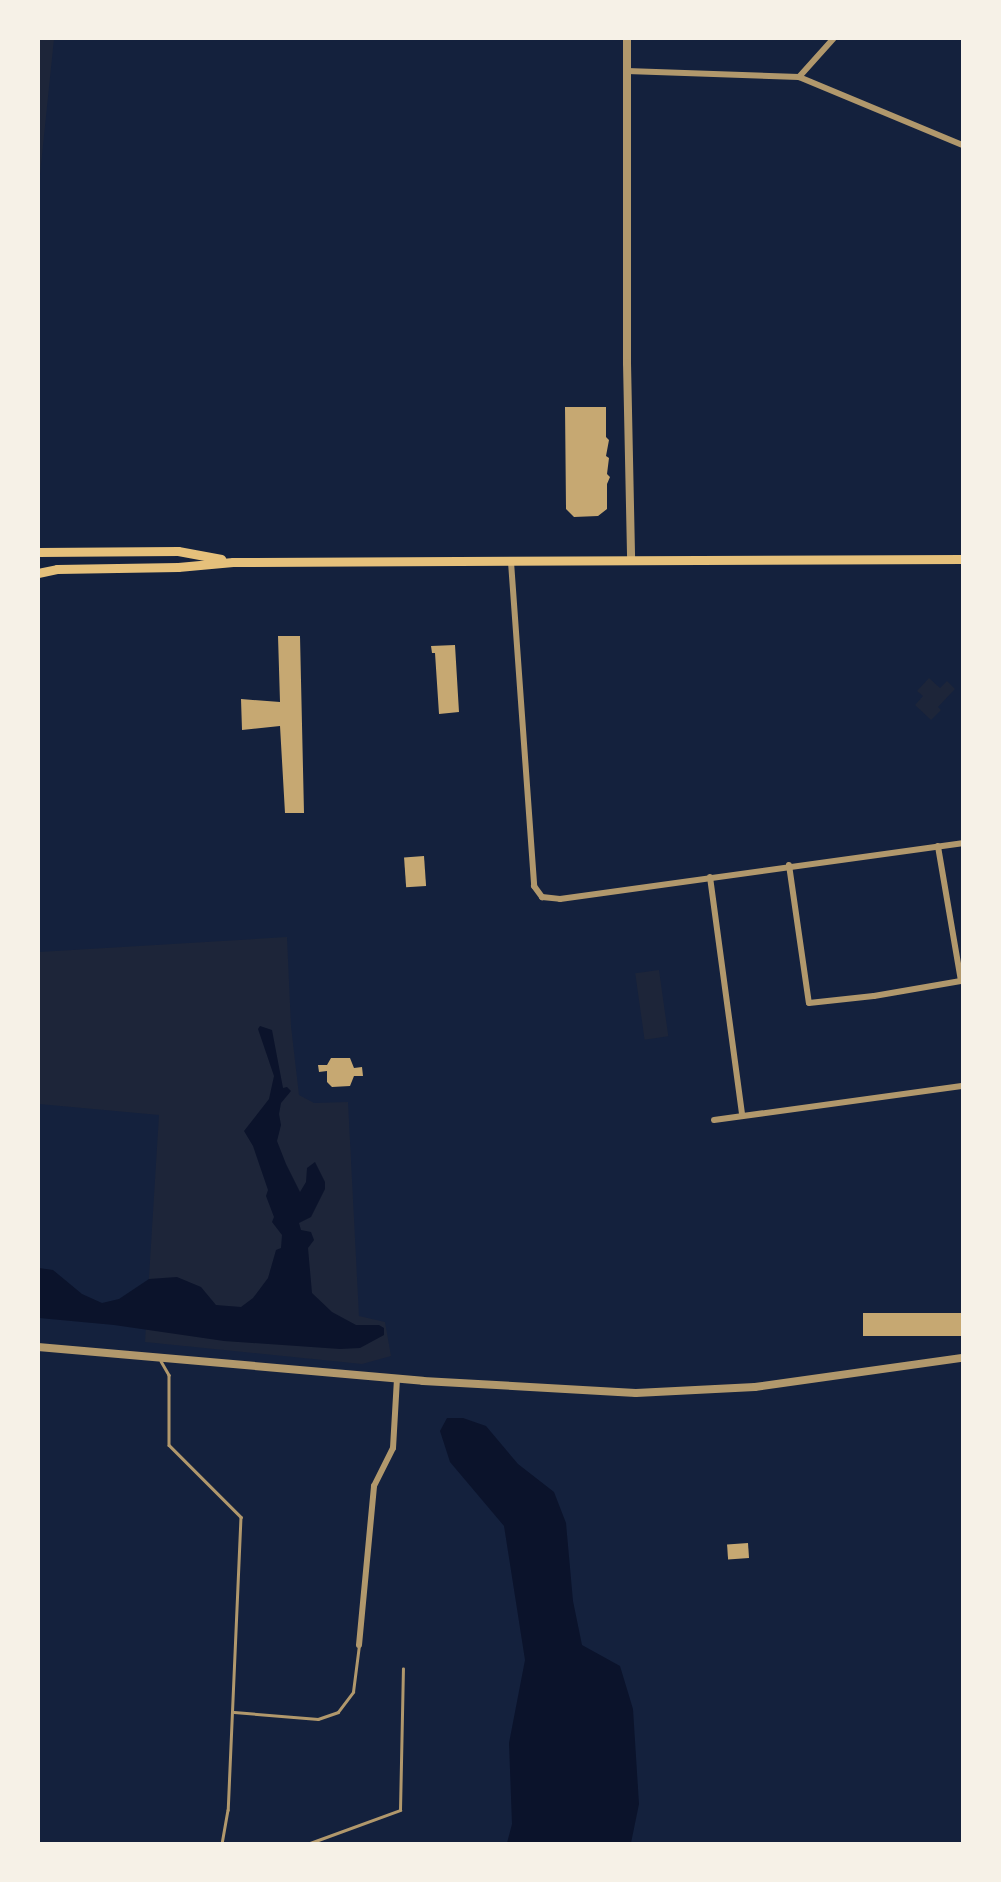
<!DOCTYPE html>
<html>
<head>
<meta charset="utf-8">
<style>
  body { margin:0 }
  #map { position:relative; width:1001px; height:1882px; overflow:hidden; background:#14213d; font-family:Manrope,sans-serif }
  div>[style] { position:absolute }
  .green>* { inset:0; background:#1d2539; transform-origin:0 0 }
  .water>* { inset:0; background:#0b132b }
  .building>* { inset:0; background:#c6a872; transform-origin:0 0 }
  .service>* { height:2.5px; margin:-1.25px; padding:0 1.25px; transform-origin:1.25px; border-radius:1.25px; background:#b1986c }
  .minor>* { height:6px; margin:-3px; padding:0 3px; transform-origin:3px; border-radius:3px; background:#b1986c }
  .tertiary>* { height:8px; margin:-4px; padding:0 4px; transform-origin:4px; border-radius:4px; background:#b1986c }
  .secondary>* { height:9px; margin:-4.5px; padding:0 4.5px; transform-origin:4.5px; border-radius:4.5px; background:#e5c07b }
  span { translate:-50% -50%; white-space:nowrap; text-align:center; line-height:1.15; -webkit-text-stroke:6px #f6f1e7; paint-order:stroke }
  .frame { position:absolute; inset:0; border:40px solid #f6f1e7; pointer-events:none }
</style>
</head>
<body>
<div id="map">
  <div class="green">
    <div style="clip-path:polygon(39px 38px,54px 39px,39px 184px,38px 39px)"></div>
    <div style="clip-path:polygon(929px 678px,940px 688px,947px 681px,955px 689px,938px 707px,941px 710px,931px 720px,915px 705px,923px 696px,917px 691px)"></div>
    <div style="clip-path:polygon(287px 937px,291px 1026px,299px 1095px,314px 1103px,348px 1102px,359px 1316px,385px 1322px,391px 1356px,362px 1364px,145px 1342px,159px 1115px,39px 1104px,39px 952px)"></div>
    <div style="left:659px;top:970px;width:67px;height:24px;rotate:82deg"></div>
  </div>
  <div class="water">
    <div style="clip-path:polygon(260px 1026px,272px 1030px,283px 1088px,287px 1087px,291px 1091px,281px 1103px,279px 1114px,281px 1125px,277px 1141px,286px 1164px,300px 1192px,306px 1182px,307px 1168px,315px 1162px,325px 1182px,325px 1189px,311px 1217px,299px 1223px,301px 1230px,311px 1232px,314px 1240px,308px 1248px,312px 1293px,332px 1312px,356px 1325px,379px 1325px,384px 1328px,384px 1335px,360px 1348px,340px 1349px,224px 1341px,114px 1325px,39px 1318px,39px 1268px,53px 1270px,82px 1294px,102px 1303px,119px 1299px,149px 1279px,177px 1277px,201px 1287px,216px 1305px,241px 1307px,253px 1298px,268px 1278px,276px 1250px,281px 1248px,282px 1235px,272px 1222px,274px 1217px,266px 1196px,268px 1190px,253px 1146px,244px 1131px,269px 1099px,274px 1076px,258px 1029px)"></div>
    <div style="clip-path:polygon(447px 1418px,463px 1418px,486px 1426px,518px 1464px,554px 1492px,566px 1523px,573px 1601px,582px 1645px,620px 1666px,633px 1709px,639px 1804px,631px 1843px,507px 1843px,512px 1824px,509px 1743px,525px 1660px,504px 1526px,450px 1462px,440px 1431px)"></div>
  </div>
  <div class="building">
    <div style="clip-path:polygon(565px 407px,606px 407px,606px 437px,609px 440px,606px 456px,609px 458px,607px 474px,610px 477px,607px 484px,607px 509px,598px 516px,574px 517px,566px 509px)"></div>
    <div style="clip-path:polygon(278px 636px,300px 636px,304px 813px,285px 813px,280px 726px,242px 730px,241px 699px,280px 702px)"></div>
    <div style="clip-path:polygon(455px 645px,459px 712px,439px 714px,435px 653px,432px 653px,431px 646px)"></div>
    <div style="left:424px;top:856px;width:30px;height:20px;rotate:86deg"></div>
    <div style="clip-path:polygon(331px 1058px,350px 1058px,354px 1068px,362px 1067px,363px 1076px,354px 1076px,350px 1086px,332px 1087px,327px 1082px,327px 1071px,319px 1072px,318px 1065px,327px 1065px)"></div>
    <div style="left:962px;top:1313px;width:23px;height:99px;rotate:90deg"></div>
    <div style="left:748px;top:1543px;width:15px;height:21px;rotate:86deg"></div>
  </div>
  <div class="service">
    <div style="left:161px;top:1361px;width:16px;rotate:60deg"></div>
    <div style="left:169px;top:1375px;width:70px;rotate:90deg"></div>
    <div style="left:169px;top:1445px;width:102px;rotate:45deg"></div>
    <div style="left:241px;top:1517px;width:293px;rotate:92.5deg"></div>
    <div style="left:228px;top:1810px;width:34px;rotate:100deg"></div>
    <div style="left:234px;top:1712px;width:84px;rotate:4.8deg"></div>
    <div style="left:318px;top:1719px;width:21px;rotate:-19deg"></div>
    <div style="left:338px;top:1712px;width:25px;rotate:-53deg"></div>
    <div style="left:353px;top:1692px;width:47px;rotate:-82.7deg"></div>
    <div style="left:310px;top:1843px;width:96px;rotate:-20.1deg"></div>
    <div style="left:400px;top:1810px;width:141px;rotate:-88.8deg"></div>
  </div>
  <div class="minor">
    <div style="left:627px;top:71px;width:172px;rotate:2deg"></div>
    <div style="left:799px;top:77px;width:177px;rotate:22.6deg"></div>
    <div style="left:799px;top:77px;width:52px;rotate:-48.1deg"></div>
    <div style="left:511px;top:562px;width:325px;rotate:85.9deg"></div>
    <div style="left:534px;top:886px;width:14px;rotate:54deg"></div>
    <div style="left:542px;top:897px;width:18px;rotate:6deg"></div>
    <div style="left:560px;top:899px;width:406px;rotate:-7.9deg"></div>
    <div style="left:789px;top:865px;width:139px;rotate:81.8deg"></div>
    <div style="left:809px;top:1003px;width:65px;rotate:-6.1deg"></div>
    <div style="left:874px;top:996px;width:88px;rotate:-9.8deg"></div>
    <div style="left:961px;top:981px;width:137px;rotate:-99.7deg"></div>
    <div style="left:710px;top:877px;width:240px;rotate:82.3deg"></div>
    <div style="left:714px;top:1120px;width:250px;rotate:-7.8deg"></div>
    <div style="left:359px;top:1645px;width:160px;rotate:-84.6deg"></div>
    <div style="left:374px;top:1486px;width:42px;rotate:-63.4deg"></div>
    <div style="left:393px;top:1448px;width:70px;rotate:-86.7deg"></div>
  </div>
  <div class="tertiary">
    <div style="left:627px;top:38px;width:325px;rotate:90deg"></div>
    <div style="left:627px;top:363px;width:198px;rotate:88.8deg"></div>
    <div style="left:38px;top:1347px;width:386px;rotate:5deg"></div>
    <div style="left:423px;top:1381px;width:213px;rotate:3.2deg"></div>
    <div style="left:636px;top:1393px;width:119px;rotate:-2.9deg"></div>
    <div style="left:755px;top:1387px;width:209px;rotate:-8deg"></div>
  </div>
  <div class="secondary">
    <div style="left:38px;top:552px;width:140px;rotate:-0.4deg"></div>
    <div style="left:178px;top:551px;width:44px;rotate:10.5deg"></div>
    <div style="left:38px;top:573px;width:19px;rotate:-12deg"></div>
    <div style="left:57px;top:569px;width:121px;rotate:-0.9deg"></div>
    <div style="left:178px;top:567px;width:55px;rotate:-5.2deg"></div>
    <div style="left:233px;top:562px;width:729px;rotate:-0.24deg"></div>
  </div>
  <div class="frame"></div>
</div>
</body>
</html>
